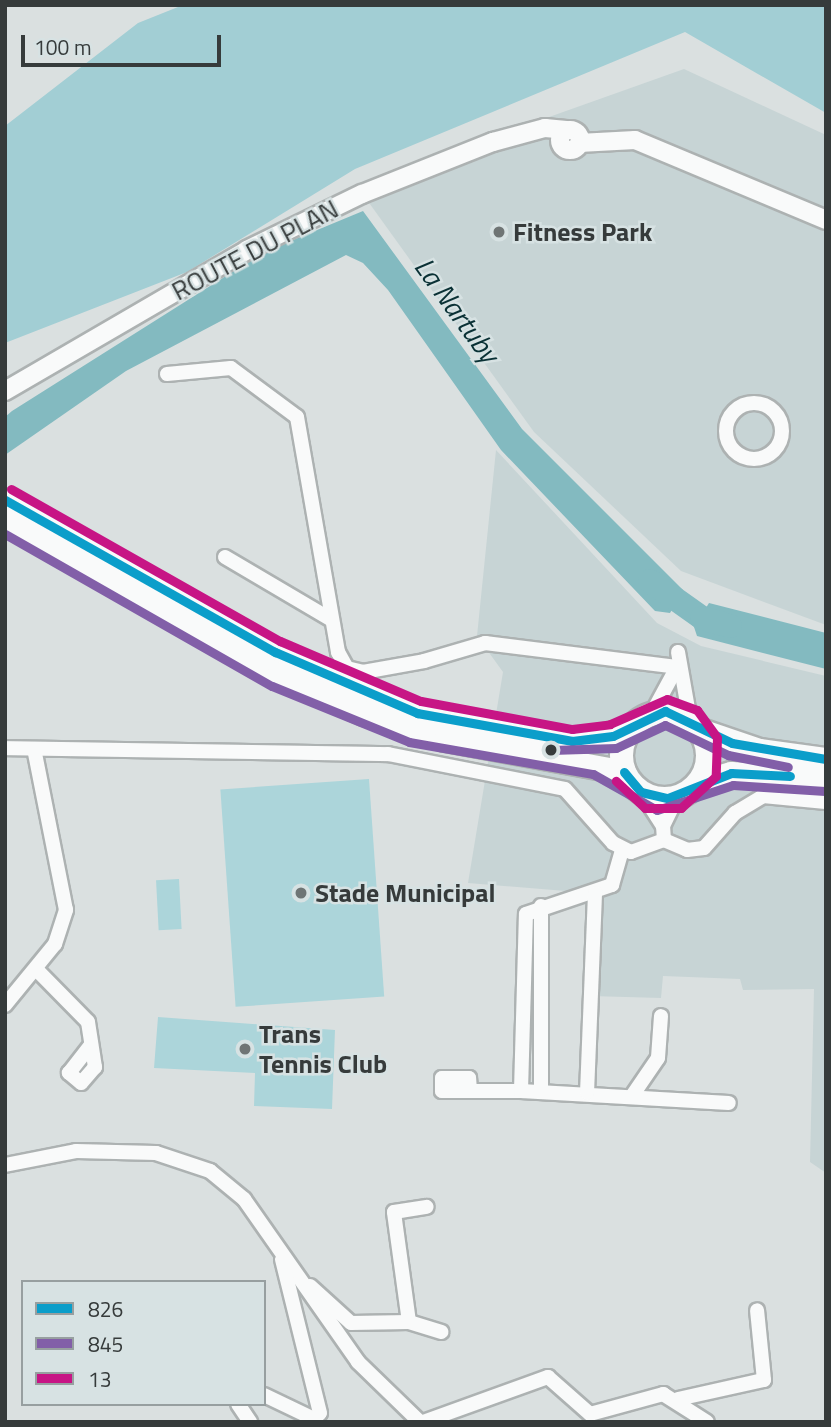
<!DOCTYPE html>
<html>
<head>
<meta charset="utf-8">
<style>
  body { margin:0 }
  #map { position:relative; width:831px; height:1427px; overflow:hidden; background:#dae0e0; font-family:"Titillium Web",sans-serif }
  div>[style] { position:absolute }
  .built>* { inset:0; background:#c7d4d5 }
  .green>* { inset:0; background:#acd5da; transform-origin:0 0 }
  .forest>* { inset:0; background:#a2ced4 }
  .water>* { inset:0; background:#83bac0 }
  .river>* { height:24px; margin:-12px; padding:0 12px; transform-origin:12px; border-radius:12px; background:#83bac0 }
  .roads { filter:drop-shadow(2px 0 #adb2b2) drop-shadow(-2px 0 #adb2b2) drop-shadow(0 2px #adb2b2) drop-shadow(0 -2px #adb2b2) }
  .minor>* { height:14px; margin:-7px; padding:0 7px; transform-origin:7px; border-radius:7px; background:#f9fafa }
  .minor>.ring { margin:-7px; padding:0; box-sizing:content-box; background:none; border:14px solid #f9fafa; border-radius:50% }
  .tertiary>* { height:18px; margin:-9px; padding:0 9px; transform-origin:9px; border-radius:9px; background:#f9fafa }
  .tertiary>.ring { margin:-9px; padding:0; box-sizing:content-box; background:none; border:18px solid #f9fafa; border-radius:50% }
  .primary>* { height:23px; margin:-11.5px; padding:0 11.5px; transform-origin:11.5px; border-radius:11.5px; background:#f9fafa }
  .primary>.ring { margin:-11.5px; padding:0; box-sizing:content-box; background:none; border:23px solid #f9fafa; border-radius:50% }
  .bus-1>* { height:9px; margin:-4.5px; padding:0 4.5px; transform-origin:4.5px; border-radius:4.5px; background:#0b9eca }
  .bus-2>* { height:9px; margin:-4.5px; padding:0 4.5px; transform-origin:4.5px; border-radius:4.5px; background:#825fa8 }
  .bus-3>* { height:9px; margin:-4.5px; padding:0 4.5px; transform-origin:4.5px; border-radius:4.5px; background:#c71585 }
  .dots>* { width:19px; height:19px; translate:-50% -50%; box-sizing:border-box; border:4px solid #d7e2e3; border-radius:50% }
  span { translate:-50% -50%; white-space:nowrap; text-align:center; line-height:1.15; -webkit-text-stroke:5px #d7e2e3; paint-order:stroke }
  .poi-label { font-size:26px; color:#363b3b; font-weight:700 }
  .left { translate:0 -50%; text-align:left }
  .street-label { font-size:26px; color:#363b3b }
  .water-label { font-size:28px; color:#0a3135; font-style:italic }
  .frame { position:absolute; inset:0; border:7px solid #363b3b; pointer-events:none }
  .legend { position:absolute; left:21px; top:1280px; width:245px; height:126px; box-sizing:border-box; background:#d7e2e3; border:2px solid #979fa0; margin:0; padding:9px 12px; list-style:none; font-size:21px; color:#363b3b }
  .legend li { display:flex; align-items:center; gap:14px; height:35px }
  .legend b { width:35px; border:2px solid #979fa0 }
  .scale { position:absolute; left:21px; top:35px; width:200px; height:32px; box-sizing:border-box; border:4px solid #363b3b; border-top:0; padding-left:9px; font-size:21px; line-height:24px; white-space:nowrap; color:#363b3b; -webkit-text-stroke:5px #d7e2e3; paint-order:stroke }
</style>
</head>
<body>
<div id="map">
  <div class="built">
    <div style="clip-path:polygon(684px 69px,826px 135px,826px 625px,681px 571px,534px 432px,367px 200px,521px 127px)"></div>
    <div style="clip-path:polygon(496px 450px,657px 623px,701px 646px,826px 676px,826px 1173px,810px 1162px,814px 989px,743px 990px,740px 979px,663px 976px,661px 998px,590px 996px,590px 893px,468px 883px,503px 672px,477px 636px)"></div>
  </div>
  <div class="green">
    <div style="left:369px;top:779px;width:218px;height:149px;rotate:86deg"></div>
    <div style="left:179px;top:879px;width:50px;height:23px;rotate:87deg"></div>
    <div style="clip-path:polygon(158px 1017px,335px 1030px,332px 1109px,254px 1106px,255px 1073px,154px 1068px)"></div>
  </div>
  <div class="forest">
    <div style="clip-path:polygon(183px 5px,826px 5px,826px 113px,685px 32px,355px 169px,187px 272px,5px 343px,5px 126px,138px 23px)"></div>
  </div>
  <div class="water">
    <div style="clip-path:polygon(363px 211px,522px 429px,683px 590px,670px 613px,655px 611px,501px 450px,388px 290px,363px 263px,346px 255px,126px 371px,5px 455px,5px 417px,12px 411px,264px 252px)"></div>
    <div style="clip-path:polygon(709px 603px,826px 633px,826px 669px,697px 636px,694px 627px)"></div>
  </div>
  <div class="river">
    <div style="left:650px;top:581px;width:64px;rotate:35.4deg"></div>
    <div style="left:702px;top:618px;width:29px;rotate:16deg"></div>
  </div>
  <div class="roads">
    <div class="minor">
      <div style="left:167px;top:374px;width:64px;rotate:-5.4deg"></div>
      <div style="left:231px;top:368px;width:82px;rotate:36.6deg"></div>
      <div style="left:297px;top:417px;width:239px;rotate:80.1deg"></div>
      <div style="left:338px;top:652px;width:18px;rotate:61deg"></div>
      <div style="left:347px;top:668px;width:16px;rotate:14deg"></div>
      <div style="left:363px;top:672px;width:62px;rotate:-10.2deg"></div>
      <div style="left:424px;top:661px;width:64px;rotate:-16.4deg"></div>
      <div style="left:485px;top:643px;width:193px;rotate:7.1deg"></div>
      <div class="ring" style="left:726px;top:403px;width:42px;height:42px"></div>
      <div style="left:225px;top:557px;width:124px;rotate:30.5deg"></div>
      <div style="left:678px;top:652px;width:69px;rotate:80deg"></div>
      <div style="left:652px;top:713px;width:52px;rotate:-61.5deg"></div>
      <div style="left:5px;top:748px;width:383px;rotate:0.9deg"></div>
      <div style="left:388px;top:754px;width:180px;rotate:11.2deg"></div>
      <div style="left:565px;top:789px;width:72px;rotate:48.4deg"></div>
      <div style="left:613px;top:843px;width:20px;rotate:27deg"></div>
      <div style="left:631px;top:852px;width:35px;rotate:-20deg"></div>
      <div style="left:664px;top:840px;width:14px;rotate:-94deg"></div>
      <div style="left:663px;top:826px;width:32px;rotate:-64deg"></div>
      <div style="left:641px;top:792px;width:40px;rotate:57.1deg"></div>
      <div style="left:664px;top:840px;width:25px;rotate:23deg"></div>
      <div style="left:687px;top:850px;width:17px;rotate:-7deg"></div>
      <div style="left:704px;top:848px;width:47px;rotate:-48.5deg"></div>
      <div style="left:735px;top:813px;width:33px;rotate:-31deg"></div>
      <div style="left:763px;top:796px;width:63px;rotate:5.4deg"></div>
      <div style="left:541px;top:906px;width:185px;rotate:90deg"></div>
      <div style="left:36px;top:969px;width:74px;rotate:45.5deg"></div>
      <div style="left:88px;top:1022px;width:46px;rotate:81.2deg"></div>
      <div style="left:95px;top:1067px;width:21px;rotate:131deg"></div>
      <div style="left:81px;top:1083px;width:16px;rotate:-140deg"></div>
      <div style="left:69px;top:1073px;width:36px;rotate:-52deg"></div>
      <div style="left:5px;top:1005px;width:79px;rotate:-50.7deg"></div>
      <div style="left:55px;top:944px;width:36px;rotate:-72deg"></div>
      <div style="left:66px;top:910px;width:164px;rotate:-101.2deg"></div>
      <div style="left:470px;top:1091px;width:13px;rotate:-94deg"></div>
      <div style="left:469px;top:1078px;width:27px;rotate:180deg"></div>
      <div style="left:442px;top:1078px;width:13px;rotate:90deg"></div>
      <div style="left:442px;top:1091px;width:79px"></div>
      <div style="left:521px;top:1091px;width:177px;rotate:-88.4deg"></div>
      <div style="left:526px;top:914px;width:91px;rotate:-18.6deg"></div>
      <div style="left:612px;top:885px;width:35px;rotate:-74deg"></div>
      <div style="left:521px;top:1091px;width:208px;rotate:3.3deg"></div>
      <div style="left:587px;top:1093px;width:200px;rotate:-87.7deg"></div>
      <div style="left:632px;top:1096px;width:46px;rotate:-55.6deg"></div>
      <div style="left:658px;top:1058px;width:42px;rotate:-85.9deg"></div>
      <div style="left:5px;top:1165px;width:72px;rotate:-11.2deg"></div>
      <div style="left:76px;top:1151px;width:80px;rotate:1.4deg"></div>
      <div style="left:156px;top:1153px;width:57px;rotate:18.4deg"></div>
      <div style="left:210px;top:1171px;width:44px;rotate:39.5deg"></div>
      <div style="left:244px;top:1199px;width:199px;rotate:55deg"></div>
      <div style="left:358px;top:1362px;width:86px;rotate:44.1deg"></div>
      <div style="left:310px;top:1286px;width:55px;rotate:42.1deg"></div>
      <div style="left:351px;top:1323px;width:58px;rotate:-1deg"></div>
      <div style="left:409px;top:1322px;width:111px;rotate:-97.8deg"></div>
      <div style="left:394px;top:1212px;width:33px;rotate:-9deg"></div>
      <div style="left:409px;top:1322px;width:34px;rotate:17deg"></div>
      <div style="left:264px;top:1395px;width:55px;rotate:25.6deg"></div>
      <div style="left:314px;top:1419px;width:8px;rotate:-45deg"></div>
      <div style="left:320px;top:1413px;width:158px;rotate:-103.9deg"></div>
      <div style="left:678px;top:1399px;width:88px;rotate:-12.5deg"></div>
      <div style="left:764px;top:1380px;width:70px;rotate:-95.7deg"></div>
      <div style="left:238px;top:1404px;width:22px;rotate:56deg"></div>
      <div style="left:423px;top:1422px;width:133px;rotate:-19.8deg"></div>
      <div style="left:548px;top:1377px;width:56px;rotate:41.4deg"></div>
      <div style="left:590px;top:1414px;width:76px;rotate:-15.3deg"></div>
      <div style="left:663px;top:1394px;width:52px;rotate:32.5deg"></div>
    </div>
    <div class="tertiary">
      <div class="ring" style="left:560px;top:130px;width:2px;height:2px"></div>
      <div style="left:579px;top:143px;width:56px;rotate:-3.1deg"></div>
      <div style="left:635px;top:140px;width:207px;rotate:22.7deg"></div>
      <div style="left:5px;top:391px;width:280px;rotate:-30.2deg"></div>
      <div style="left:247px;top:250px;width:128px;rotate:-26deg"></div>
      <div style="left:362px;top:194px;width:141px;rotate:-21.7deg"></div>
      <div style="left:493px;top:142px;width:54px;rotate:-15.1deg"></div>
      <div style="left:545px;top:128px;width:24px;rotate:5deg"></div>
    </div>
    <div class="primary">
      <div style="left:5px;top:500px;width:310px;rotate:29.4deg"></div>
      <div style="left:275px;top:652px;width:105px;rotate:24.9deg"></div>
      <div style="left:370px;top:696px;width:85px;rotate:17.8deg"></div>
      <div style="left:451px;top:722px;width:91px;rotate:9.5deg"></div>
      <div style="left:541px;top:737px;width:31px;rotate:7deg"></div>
      <div style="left:572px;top:741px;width:57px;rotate:-11.1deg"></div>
      <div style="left:5px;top:520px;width:314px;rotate:29.6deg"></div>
      <div style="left:278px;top:675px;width:94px;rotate:23.8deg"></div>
      <div style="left:364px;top:713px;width:85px;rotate:17.8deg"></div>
      <div style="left:445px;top:739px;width:182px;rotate:10.4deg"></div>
      <div class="ring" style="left:621px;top:712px;width:63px;height:63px"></div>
      <div style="left:700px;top:730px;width:62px;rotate:18.7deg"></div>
      <div style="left:759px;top:750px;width:68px;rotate:7.7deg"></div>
      <div style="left:698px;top:783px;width:34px;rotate:-17deg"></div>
      <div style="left:731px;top:773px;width:95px;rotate:3.6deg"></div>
    </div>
  </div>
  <div class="bus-1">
    <div style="left:5px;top:500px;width:310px;rotate:29.4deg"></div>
    <div style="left:275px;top:652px;width:155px;rotate:23.2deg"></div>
    <div style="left:417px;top:713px;width:158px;rotate:10.2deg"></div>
    <div style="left:572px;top:741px;width:41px;rotate:-7deg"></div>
    <div style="left:613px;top:736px;width:58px;rotate:-25.7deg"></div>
    <div style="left:665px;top:711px;width:74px;rotate:25.5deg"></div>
    <div style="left:732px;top:743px;width:95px;rotate:9.7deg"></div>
    <div style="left:624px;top:772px;width:26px;rotate:50deg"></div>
    <div style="left:641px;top:792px;width:28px;rotate:13deg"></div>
    <div style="left:668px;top:798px;width:68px;rotate:-21.6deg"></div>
    <div style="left:731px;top:773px;width:59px;rotate:2.9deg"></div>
  </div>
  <div class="bus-2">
    <div style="left:5px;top:534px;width:307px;rotate:29.7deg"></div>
    <div style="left:272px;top:686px;width:148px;rotate:22.2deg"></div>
    <div style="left:409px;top:742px;width:187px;rotate:9.9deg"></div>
    <div style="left:593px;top:774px;width:73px;rotate:29.4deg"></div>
    <div style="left:657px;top:810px;width:80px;rotate:-18.2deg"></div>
    <div style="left:733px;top:785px;width:92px;rotate:3.7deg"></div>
    <div style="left:551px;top:750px;width:65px;rotate:-1.8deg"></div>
    <div style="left:616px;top:748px;width:54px;rotate:-25.1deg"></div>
    <div style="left:665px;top:725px;width:70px;rotate:25.5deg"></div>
    <div style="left:728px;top:755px;width:61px;rotate:11.3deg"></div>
  </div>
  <div class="bus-3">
    <div style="left:11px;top:489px;width:309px;rotate:29.5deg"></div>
    <div style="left:280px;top:641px;width:153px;rotate:23.1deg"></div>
    <div style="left:421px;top:701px;width:154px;rotate:10.5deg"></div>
    <div style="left:572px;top:729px;width:38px;rotate:-7deg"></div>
    <div style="left:610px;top:724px;width:62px;rotate:-23.7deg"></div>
    <div style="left:667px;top:699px;width:32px;rotate:20deg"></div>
    <div style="left:697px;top:710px;width:34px;rotate:54deg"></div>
    <div style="left:717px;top:738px;width:38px;rotate:92deg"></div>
    <div style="left:716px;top:776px;width:47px;rotate:137.6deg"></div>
    <div style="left:681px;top:808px;width:36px;rotate:180deg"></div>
    <div style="left:645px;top:808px;width:40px;rotate:-137deg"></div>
  </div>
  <div class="dots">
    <div style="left:499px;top:232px;background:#6f7575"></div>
    <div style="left:551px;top:750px;background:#363b3b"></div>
    <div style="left:301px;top:893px;background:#6f7575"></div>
    <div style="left:245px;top:1049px;background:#6f7575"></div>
  </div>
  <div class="poi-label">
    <span class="left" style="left:513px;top:232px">Fitness Park</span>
    <span class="left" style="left:315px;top:893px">Stade Municipal</span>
    <span class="left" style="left:259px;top:1049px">Trans<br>Tennis Club</span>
  </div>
  <div class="street-label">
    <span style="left:255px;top:250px;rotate:-28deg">ROUTE DU PLAN</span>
  </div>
  <div class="water-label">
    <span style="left:457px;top:310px;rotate:54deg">La Nartuby</span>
  </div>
  <div class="frame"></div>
  <ul class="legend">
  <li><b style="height:9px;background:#0b9eca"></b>826</li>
  <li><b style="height:9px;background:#825fa8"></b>845</li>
  <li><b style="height:9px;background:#c71585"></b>13</li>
  </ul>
  <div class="scale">100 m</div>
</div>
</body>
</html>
